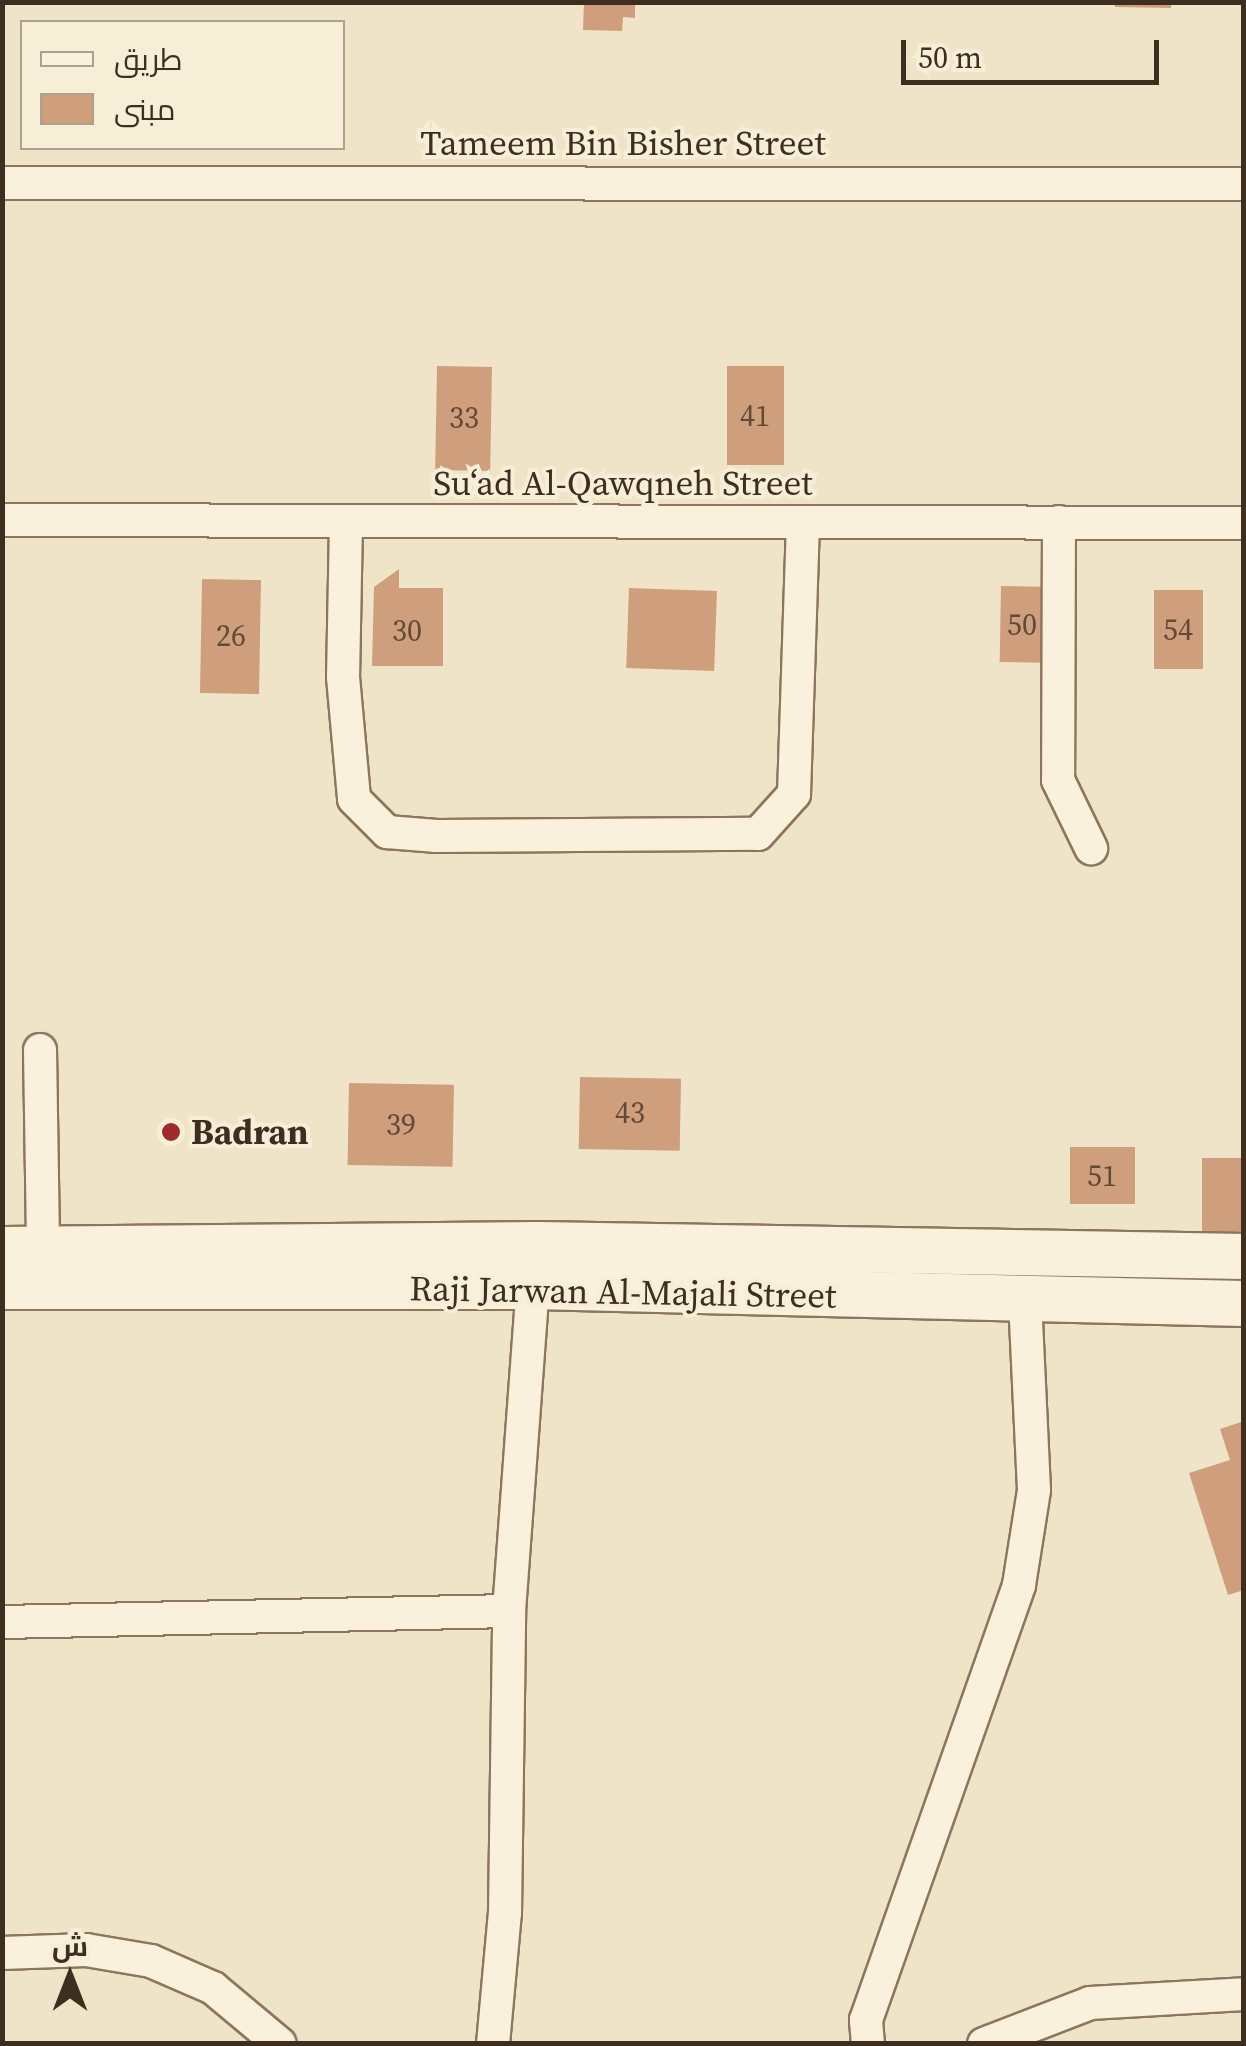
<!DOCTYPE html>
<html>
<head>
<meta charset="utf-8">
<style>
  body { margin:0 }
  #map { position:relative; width:1246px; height:2046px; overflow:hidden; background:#f0e4c8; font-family:"Source Serif 4",Cairo,serif }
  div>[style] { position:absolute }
  .building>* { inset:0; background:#cf9f7d; transform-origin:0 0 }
  .roads { filter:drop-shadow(2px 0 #8d765c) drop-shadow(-2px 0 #8d765c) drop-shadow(0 2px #8d765c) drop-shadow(0 -2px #8d765c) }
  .street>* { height:32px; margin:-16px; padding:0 16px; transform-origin:16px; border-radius:16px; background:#faf1dc }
  .secondary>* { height:45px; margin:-22.5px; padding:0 22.5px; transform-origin:22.5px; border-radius:22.5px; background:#faf1dc }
  .dots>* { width:28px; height:28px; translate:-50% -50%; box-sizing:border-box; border:5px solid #f7eed8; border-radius:50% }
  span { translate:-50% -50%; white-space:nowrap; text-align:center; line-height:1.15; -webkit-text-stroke:8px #f7eed8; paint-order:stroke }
  .number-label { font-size:30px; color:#624a37 }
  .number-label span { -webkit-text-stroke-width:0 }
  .street-label { font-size:35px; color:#3d2e20 }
  .poi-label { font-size:35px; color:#3d2e20; font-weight:700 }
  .left { translate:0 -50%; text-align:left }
  .frame { position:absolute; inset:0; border:5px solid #3d2e20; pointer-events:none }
  .legend { position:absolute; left:20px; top:20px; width:325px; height:130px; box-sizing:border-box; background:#f7eed8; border:2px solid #ada18e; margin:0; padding:12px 18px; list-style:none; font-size:30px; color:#3d2e20 }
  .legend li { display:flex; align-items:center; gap:20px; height:50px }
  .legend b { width:50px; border:2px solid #ada18e }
  .north { position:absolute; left:20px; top:1926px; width:100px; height:100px; -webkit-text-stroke:8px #f7eed8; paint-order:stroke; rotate:0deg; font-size:28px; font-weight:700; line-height:40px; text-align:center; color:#3d2e20 }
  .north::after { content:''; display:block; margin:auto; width:35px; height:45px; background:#3d2e20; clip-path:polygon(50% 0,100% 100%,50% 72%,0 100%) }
  .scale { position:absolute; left:901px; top:40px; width:258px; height:45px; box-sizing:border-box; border:5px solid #3d2e20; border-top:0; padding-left:12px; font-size:30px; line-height:35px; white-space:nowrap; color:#3d2e20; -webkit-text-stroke:8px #f7eed8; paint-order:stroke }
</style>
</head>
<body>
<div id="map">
  <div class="building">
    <div style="clip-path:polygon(584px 2px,635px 2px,635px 18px,623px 17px,622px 31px,583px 30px)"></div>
    <div style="clip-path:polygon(1115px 2px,1171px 2px,1171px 8px,1115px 7px)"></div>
    <div style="left:437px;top:366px;width:55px;height:104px;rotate:1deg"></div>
    <div style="left:727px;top:366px;width:57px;height:99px"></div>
    <div style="clip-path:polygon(399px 569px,399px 588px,443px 588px,443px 666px,372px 666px,374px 587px)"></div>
    <div style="left:202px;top:579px;width:59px;height:114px;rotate:1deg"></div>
    <div style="left:1001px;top:586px;width:42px;height:76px;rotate:1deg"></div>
    <div style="left:629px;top:588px;width:88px;height:80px;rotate:2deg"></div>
    <div style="left:1154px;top:590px;width:49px;height:79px"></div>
    <div style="left:580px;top:1077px;width:101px;height:72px;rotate:1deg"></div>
    <div style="left:349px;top:1083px;width:105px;height:82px;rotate:1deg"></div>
    <div style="left:1070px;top:1147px;width:65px;height:57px"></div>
    <div style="left:1202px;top:1158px;width:42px;height:75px"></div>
    <div style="clip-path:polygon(1244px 1421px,1244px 1590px,1228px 1595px,1189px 1473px,1230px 1460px,1220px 1429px)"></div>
  </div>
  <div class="roads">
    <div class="street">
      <div style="left:2px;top:183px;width:1242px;rotate:0.05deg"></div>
      <div style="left:2px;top:520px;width:1242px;rotate:0.14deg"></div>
      <div style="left:1059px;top:522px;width:258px;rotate:90.2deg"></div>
      <div style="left:1058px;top:780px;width:76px;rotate:64.1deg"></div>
      <div style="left:346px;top:523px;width:154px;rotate:91.1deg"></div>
      <div style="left:343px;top:677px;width:122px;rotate:84.8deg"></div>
      <div style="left:354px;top:799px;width:47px;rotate:45deg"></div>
      <div style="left:387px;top:832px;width:50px;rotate:4.6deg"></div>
      <div style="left:437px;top:836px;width:321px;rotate:-0.4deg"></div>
      <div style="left:758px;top:834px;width:54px;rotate:-48deg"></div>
      <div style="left:794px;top:794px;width:270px;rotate:-88.1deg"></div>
      <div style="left:40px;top:1050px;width:199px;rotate:89.1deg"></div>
      <div style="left:2px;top:1622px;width:507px;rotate:-1.24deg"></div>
      <div style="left:2px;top:1953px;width:84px;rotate:-2deg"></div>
      <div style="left:86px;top:1950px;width:66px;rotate:9.6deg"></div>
      <div style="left:151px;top:1961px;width:68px;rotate:23.5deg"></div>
      <div style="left:213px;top:1988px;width:87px;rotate:39.9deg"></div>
      <div style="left:493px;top:2044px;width:132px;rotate:-84.8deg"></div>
      <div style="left:505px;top:1913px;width:302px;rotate:-89.2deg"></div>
      <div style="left:509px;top:1611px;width:326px;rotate:-85.8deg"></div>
      <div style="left:868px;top:2044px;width:24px;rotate:-95deg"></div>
      <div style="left:866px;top:2020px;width:461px;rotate:-70.6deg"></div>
      <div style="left:1019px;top:1585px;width:96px;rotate:-81deg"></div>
      <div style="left:1034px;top:1490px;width:188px;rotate:-92.7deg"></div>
      <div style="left:984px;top:2044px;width:114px;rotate:-21.1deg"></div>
      <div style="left:1090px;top:2003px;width:154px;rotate:-3.3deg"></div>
    </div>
    <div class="secondary">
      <div style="left:2px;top:1249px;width:535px;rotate:-0.54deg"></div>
      <div style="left:537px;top:1244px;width:707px;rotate:0.97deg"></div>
      <div style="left:2px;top:1286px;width:531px"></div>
      <div style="left:533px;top:1286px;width:711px;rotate:1.37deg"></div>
    </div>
  </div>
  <div class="dots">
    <div style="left:171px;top:1132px;background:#9e2a2b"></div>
  </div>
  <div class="number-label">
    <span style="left:755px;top:416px">41</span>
    <span style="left:464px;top:418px">33</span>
    <span style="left:1022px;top:625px">50</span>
    <span style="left:1178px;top:630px">54</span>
    <span style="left:407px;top:631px">30</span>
    <span style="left:231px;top:636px">26</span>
    <span style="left:630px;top:1113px">43</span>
    <span style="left:401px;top:1125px">39</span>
    <span style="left:1102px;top:1176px">51</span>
  </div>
  <div class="street-label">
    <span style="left:623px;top:143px">Tameem Bin Bisher Street</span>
    <span style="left:623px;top:483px">Su‘ad Al-Qawqneh Street</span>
    <span style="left:623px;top:1292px;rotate:1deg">Raji Jarwan Al-Majali Street</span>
  </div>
  <div class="poi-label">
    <span class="left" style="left:191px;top:1132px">Badran</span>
  </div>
  <div class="frame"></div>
  <ul class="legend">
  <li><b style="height:12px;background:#faf1dc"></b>طريق</li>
  <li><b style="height:28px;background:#cf9f7d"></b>مبنى</li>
  </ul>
  <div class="north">ش</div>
  <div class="scale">50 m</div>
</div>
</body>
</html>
